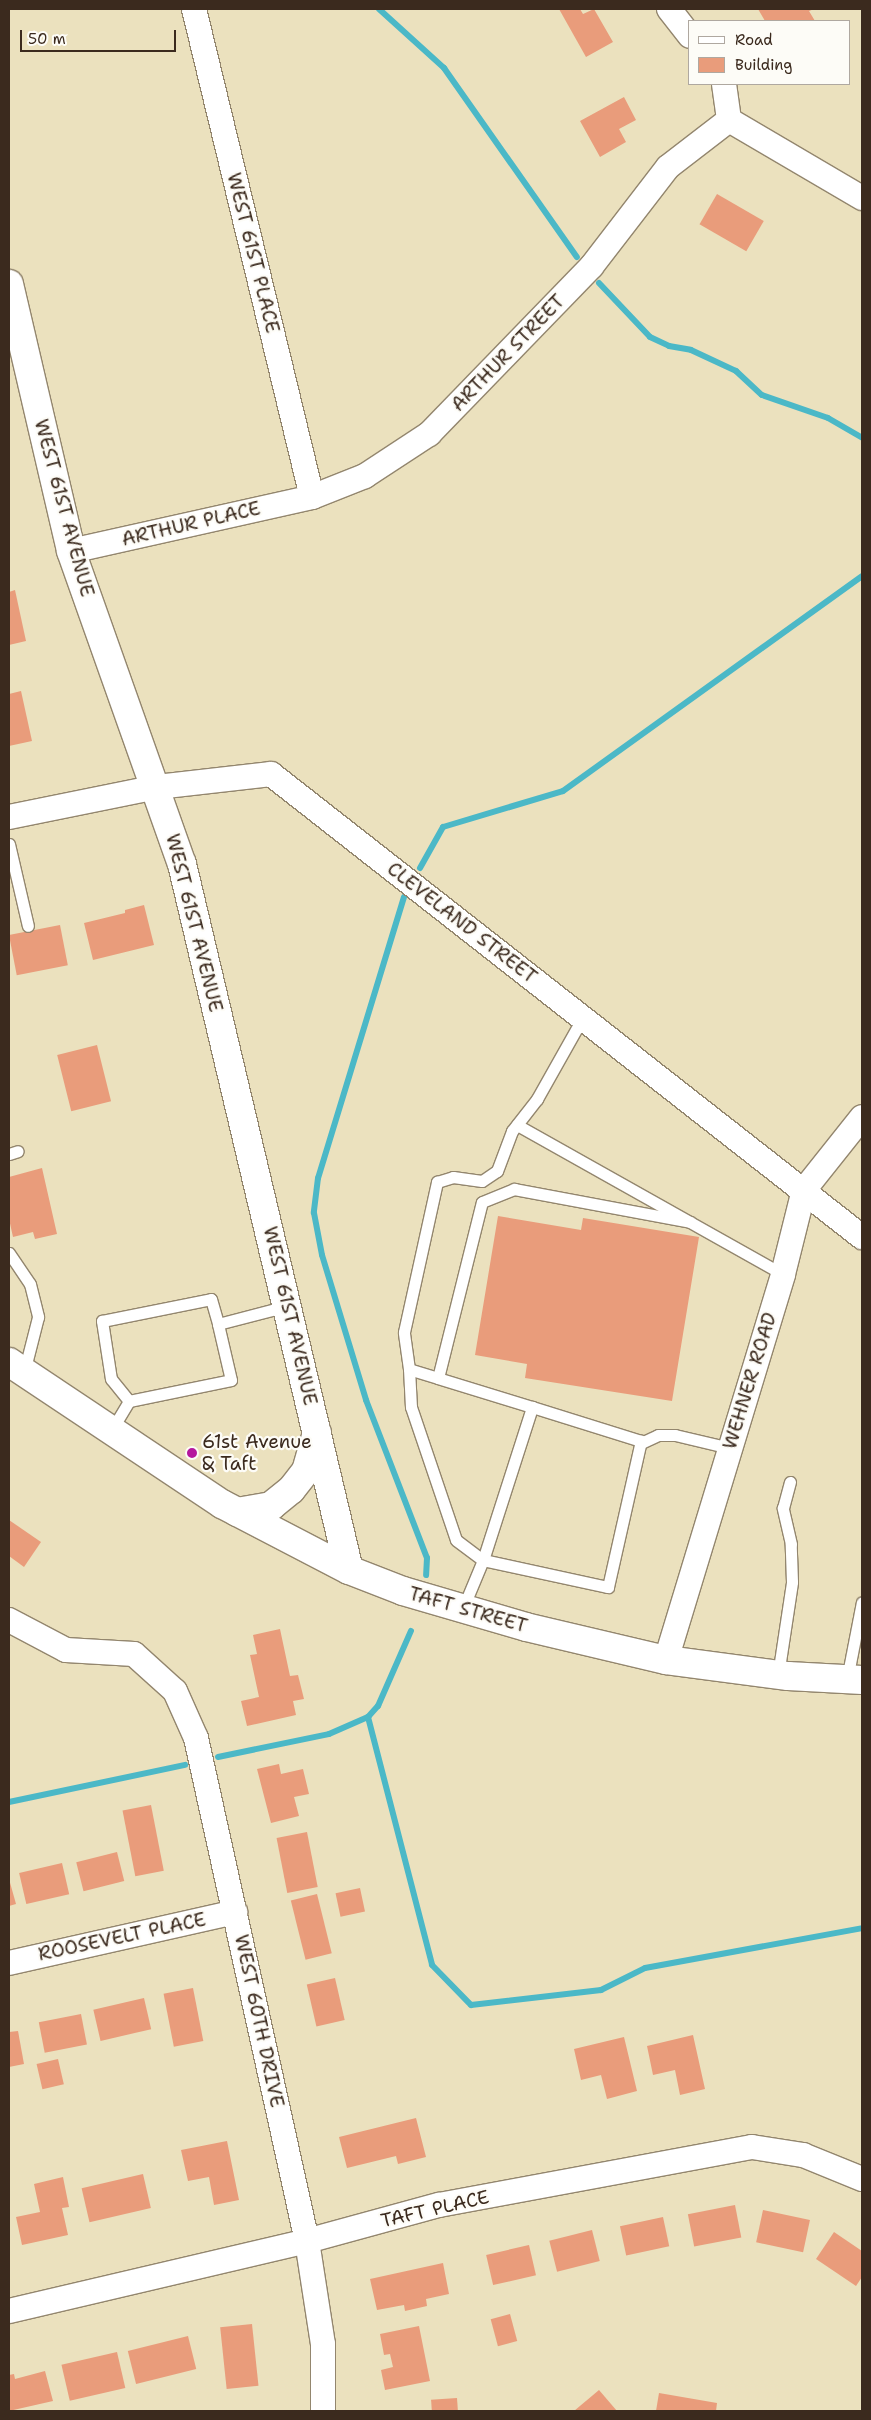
<!DOCTYPE html>
<html>
<head>
<meta charset="utf-8">
<style>
  body { margin:0 }
  #map { position:relative; width:871px; height:2420px; overflow:hidden; background:#ebe1be; font-family:"Shantell Sans",sans-serif }
  div>[style] { position:absolute }
  .stream>* { height:6px; margin:-3px; padding:0 3px; transform-origin:3px; border-radius:3px; background:#4bb8c7 }
  .building>* { inset:0; background:#e99c7b; transform-origin:0 0 }
  .roads { filter:drop-shadow(1px 0 #93866e) drop-shadow(-1px 0 #93866e) drop-shadow(0 1px #93866e) drop-shadow(0 -1px #93866e) }
  .service>* { height:11px; margin:-5.5px; padding:0 5.5px; transform-origin:5.5px; border-radius:5.5px; background:#fff }
  .minor>* { height:24px; margin:-12px; padding:0 12px; transform-origin:12px; border-radius:12px; background:#fff }
  .secondary>* { height:28px; margin:-14px; padding:0 14px; transform-origin:14px; border-radius:14px; background:#fff }
  .dots>* { width:14px; height:14px; translate:-50% -50%; box-sizing:border-box; border:2px solid #fdfcf7; border-radius:50% }
  span { translate:-50% -50%; white-space:nowrap; text-align:center; line-height:1.15; -webkit-text-stroke:4.5px #fdfcf7; paint-order:stroke }
  .street-label { font-size:19px; color:#3b2a1e }
  .poi-label { font-size:19px; color:#3b2a1e }
  .left { translate:0 -50%; text-align:left }
  .frame { position:absolute; inset:0; border:10px solid #3b2a1e; pointer-events:none }
  .legend { position:absolute; left:688px; top:20px; width:162px; height:65px; box-sizing:border-box; background:#fdfcf7; border:1px solid #afa8a0; margin:0; padding:6px 9px; list-style:none; font-size:15px; color:#3b2a1e }
  .legend li { display:flex; align-items:center; gap:10px; height:25px }
  .legend b { width:25px; border:1px solid #afa8a0 }
  .scale { position:absolute; left:20px; top:30px; width:156px; height:22px; box-sizing:border-box; border:2px solid #3b2a1e; border-top:0; padding-left:6px; font-size:15px; line-height:18px; white-space:nowrap; color:#3b2a1e; -webkit-text-stroke:4px #fdfcf7; paint-order:stroke }
</style>
</head>
<body>
<div id="map">
  <div class="stream">
    <div style="left:379px;top:9px;width:88px;rotate:42.2deg"></div>
    <div style="left:444px;top:68px;width:231px;rotate:54.9deg"></div>
    <div style="left:599px;top:283px;width:74px;rotate:46.6deg"></div>
    <div style="left:650px;top:337px;width:21px;rotate:25deg"></div>
    <div style="left:669px;top:346px;width:22px;rotate:10deg"></div>
    <div style="left:691px;top:350px;width:50px;rotate:25deg"></div>
    <div style="left:736px;top:371px;width:35px;rotate:43deg"></div>
    <div style="left:762px;top:395px;width:70px;rotate:19.2deg"></div>
    <div style="left:828px;top:418px;width:39px;rotate:30deg"></div>
    <div style="left:420px;top:868px;width:47px;rotate:-60.7deg"></div>
    <div style="left:443px;top:827px;width:125px;rotate:-16.7deg"></div>
    <div style="left:563px;top:791px;width:368px;rotate:-35.7deg"></div>
    <div style="left:404px;top:897px;width:294px;rotate:107deg"></div>
    <div style="left:318px;top:1178px;width:35px;rotate:97deg"></div>
    <div style="left:314px;top:1213px;width:43px;rotate:79.2deg"></div>
    <div style="left:322px;top:1255px;width:152px;rotate:73.1deg"></div>
    <div style="left:366px;top:1400px;width:169px;rotate:68.9deg"></div>
    <div style="left:427px;top:1558px;width:17px;rotate:93deg"></div>
    <div style="left:368px;top:1717px;width:256px;rotate:75.5deg"></div>
    <div style="left:432px;top:1965px;width:56px;rotate:45.7deg"></div>
    <div style="left:471px;top:2005px;width:131px;rotate:-6.6deg"></div>
    <div style="left:601px;top:1990px;width:49px;rotate:-26.6deg"></div>
    <div style="left:645px;top:1968px;width:221px;rotate:-10.4deg"></div>
    <div style="left:218px;top:1757px;width:113px;rotate:-11.7deg"></div>
    <div style="left:329px;top:1734px;width:43px;rotate:-23.6deg"></div>
    <div style="left:368px;top:1717px;width:15px;rotate:-48deg"></div>
    <div style="left:378px;top:1706px;width:82px;rotate:-66.3deg"></div>
    <div style="left:9px;top:1802px;width:180px;rotate:-11.9deg"></div>
  </div>
  <div class="building">
    <div style="clip-path:polygon(559px 9px,580px 9px,583px 14px,594px 9px,613px 42px,586px 57px)"></div>
    <div style="clip-path:polygon(758px 9px,814px 9px,809px 11px,815px 21px,765px 21px)"></div>
    <div style="clip-path:polygon(624px 97px,636px 120px,619px 129px,626px 142px,600px 157px,580px 121px)"></div>
    <div style="left:717px;top:194px;width:54px;height:35px;rotate:30deg"></div>
    <div style="clip-path:polygon(15px 590px,26px 641px,9px 645px,9px 592px)"></div>
    <div style="clip-path:polygon(21px 691px,32px 741px,9px 746px,9px 694px)"></div>
    <div style="clip-path:polygon(144px 905px,154px 945px,93px 960px,84px 923px,125px 913px,125px 910px)"></div>
    <div style="left:60px;top:925px;width:41px;height:52px;rotate:79deg"></div>
    <div style="left:97px;top:1045px;width:58px;height:41px;rotate:76deg"></div>
    <div style="clip-path:polygon(42px 1168px,57px 1234px,35px 1239px,33px 1232px,13px 1237px,9px 1219px,9px 1177px)"></div>
    <div style="clip-path:polygon(498px 1216px,581px 1230px,583px 1218px,699px 1237px,672px 1401px,525px 1378px,527px 1364px,475px 1355px)"></div>
    <div style="clip-path:polygon(9px 1520px,41px 1542px,24px 1567px,9px 1556px)"></div>
    <div style="clip-path:polygon(280px 1629px,290px 1676px,298px 1675px,304px 1699px,293px 1701px,296px 1715px,247px 1726px,241px 1701px,259px 1697px,250px 1655px,257px 1654px,253px 1635px)"></div>
    <div style="clip-path:polygon(279px 1764px,281px 1774px,303px 1769px,309px 1794px,294px 1797px,299px 1816px,271px 1823px,257px 1769px)"></div>
    <div style="left:151px;top:1805px;width:67px;height:29px;rotate:79deg"></div>
    <div style="left:307px;top:1832px;width:56px;height:31px;rotate:79deg"></div>
    <div style="left:117px;top:1852px;width:30px;height:42px;rotate:76deg"></div>
    <div style="left:62px;top:1863px;width:32px;height:44px;rotate:77deg"></div>
    <div style="clip-path:polygon(9px 1879px,16px 1904px,9px 1906px)"></div>
    <div style="left:360px;top:1888px;width:24px;height:25px;rotate:78deg"></div>
    <div style="left:317px;top:1894px;width:61px;height:27px;rotate:76deg"></div>
    <div style="left:335px;top:1978px;width:43px;height:29px;rotate:77deg"></div>
    <div style="left:193px;top:1988px;width:54px;height:30px;rotate:79deg"></div>
    <div style="left:144px;top:1998px;width:32px;height:52px;rotate:77deg"></div>
    <div style="left:81px;top:2014px;width:31px;height:43px;rotate:79deg"></div>
    <div style="clip-path:polygon(18px 2031px,24px 2064px,9px 2067px,9px 2032px)"></div>
    <div style="clip-path:polygon(693px 2035px,705px 2089px,680px 2095px,675px 2070px,653px 2075px,647px 2046px)"></div>
    <div style="clip-path:polygon(624px 2037px,637px 2091px,607px 2099px,601px 2075px,581px 2080px,574px 2049px)"></div>
    <div style="left:58px;top:2059px;width:26px;height:22px;rotate:77deg"></div>
    <div style="clip-path:polygon(416px 2118px,426px 2157px,398px 2164px,396px 2156px,347px 2168px,339px 2137px)"></div>
    <div style="clip-path:polygon(227px 2141px,239px 2200px,214px 2205px,209px 2177px,188px 2181px,181px 2150px)"></div>
    <div style="left:143px;top:2174px;width:35px;height:63px;rotate:77deg"></div>
    <div style="clip-path:polygon(63px 2177px,69px 2207px,62px 2208px,68px 2235px,22px 2245px,16px 2217px,40px 2212px,34px 2184px)"></div>
    <div style="left:735px;top:2205px;width:33px;height:48px;rotate:79deg"></div>
    <div style="left:763px;top:2210px;width:48px;height:33px;rotate:12deg"></div>
    <div style="left:663px;top:2217px;width:30px;height:44px;rotate:78deg"></div>
    <div style="left:592px;top:2230px;width:32px;height:44px;rotate:76deg"></div>
    <div style="clip-path:polygon(834px 2232px,862px 2251px,862px 2277px,856px 2286px,816px 2259px)"></div>
    <div style="left:529px;top:2245px;width:31px;height:44px;rotate:77deg"></div>
    <div style="clip-path:polygon(443px 2263px,449px 2294px,426px 2299px,427px 2306px,405px 2311px,404px 2305px,377px 2310px,370px 2279px)"></div>
    <div style="left:510px;top:2314px;width:28px;height:20px;rotate:75deg"></div>
    <div style="left:252px;top:2324px;width:62px;height:32px;rotate:84deg"></div>
    <div style="clip-path:polygon(419px 2326px,430px 2381px,385px 2390px,381px 2370px,393px 2367px,390px 2354px,384px 2355px,380px 2334px)"></div>
    <div style="left:188px;top:2336px;width:34px;height:62px;rotate:76deg"></div>
    <div style="left:117px;top:2352px;width:37px;height:57px;rotate:77deg"></div>
    <div style="clip-path:polygon(45px 2371px,53px 2401px,9px 2411px,9px 2375px,14px 2374px,15px 2379px)"></div>
    <div style="clip-path:polygon(599px 2390px,617px 2411px,574px 2411px)"></div>
    <div style="clip-path:polygon(659px 2393px,717px 2403px,716px 2411px,656px 2411px)"></div>
    <div style="left:457px;top:2398px;width:13px;height:26px;rotate:86deg"></div>
  </div>
  <div class="roads">
    <div class="service">
      <div style="left:9px;top:844px;width:84px;rotate:77deg"></div>
      <div style="left:517px;top:1125px;width:305px;rotate:29.3deg"></div>
      <div style="left:9px;top:1154px;width:9px;rotate:-18deg"></div>
      <div style="left:9px;top:1253px;width:37px;rotate:56deg"></div>
      <div style="left:30px;top:1284px;width:34px;rotate:76deg"></div>
      <div style="left:38px;top:1317px;width:57px;rotate:104.3deg"></div>
      <div style="left:409px;top:1369px;width:37px;rotate:-98deg"></div>
      <div style="left:404px;top:1332px;width:154px;rotate:-77.6deg"></div>
      <div style="left:437px;top:1182px;width:17px;rotate:-17deg"></div>
      <div style="left:453px;top:1177px;width:29px;rotate:8deg"></div>
      <div style="left:482px;top:1181px;width:18px;rotate:-34deg"></div>
      <div style="left:497px;top:1171px;width:43px;rotate:-69.4deg"></div>
      <div style="left:512px;top:1131px;width:41px;rotate:-52deg"></div>
      <div style="left:537px;top:1099px;width:94px;rotate:-60.7deg"></div>
      <div style="left:438px;top:1378px;width:181px;rotate:-76deg"></div>
      <div style="left:482px;top:1202px;width:35px;rotate:-22deg"></div>
      <div style="left:514px;top:1189px;width:179px;rotate:10.6deg"></div>
      <div style="left:129px;top:1401px;width:28px;rotate:-129deg"></div>
      <div style="left:111px;top:1379px;width:59px;rotate:-98.8deg"></div>
      <div style="left:102px;top:1321px;width:111px;rotate:-11.4deg"></div>
      <div style="left:211px;top:1299px;width:26px;rotate:74deg"></div>
      <div style="left:111px;top:1431px;width:35px;rotate:-59deg"></div>
      <div style="left:129px;top:1401px;width:104px;rotate:-11.6deg"></div>
      <div style="left:231px;top:1380px;width:57px;rotate:-103.1deg"></div>
      <div style="left:218px;top:1324px;width:71px;rotate:-14.6deg"></div>
      <div style="left:641px;top:1443px;width:19px;rotate:-25deg"></div>
      <div style="left:658px;top:1435px;width:17px"></div>
      <div style="left:675px;top:1435px;width:57px;rotate:13.3deg"></div>
      <div style="left:463px;top:1608px;width:52px;rotate:-67.4deg"></div>
      <div style="left:483px;top:1560px;width:128px;rotate:12.2deg"></div>
      <div style="left:608px;top:1587px;width:150px;rotate:-77.3deg"></div>
      <div style="left:641px;top:1441px;width:114px;rotate:-162.7deg"></div>
      <div style="left:532px;top:1407px;width:98px;rotate:-162.9deg"></div>
      <div style="left:438px;top:1378px;width:30px;rotate:-163deg"></div>
      <div style="left:409px;top:1369px;width:38px;rotate:87deg"></div>
      <div style="left:411px;top:1407px;width:140px;rotate:71.3deg"></div>
      <div style="left:456px;top:1540px;width:34px;rotate:37deg"></div>
      <div style="left:483px;top:1560px;width:161px;rotate:-72.2deg"></div>
      <div style="left:778px;top:1675px;width:94px;rotate:-81.4deg"></div>
      <div style="left:792px;top:1582px;width:38px;rotate:-92deg"></div>
      <div style="left:791px;top:1544px;width:37px;rotate:-103deg"></div>
      <div style="left:783px;top:1508px;width:27px;rotate:-75deg"></div>
      <div style="left:847px;top:1679px;width:78px;rotate:-79deg"></div>
    </div>
    <div class="minor">
      <div style="left:194px;top:9px;width:502px;rotate:76.41deg"></div>
      <div style="left:669px;top:9px;width:34px;rotate:52deg"></div>
      <div style="left:724px;top:84px;width:36px;rotate:82deg"></div>
      <div style="left:729px;top:120px;width:154px;rotate:30.4deg"></div>
      <div style="left:71px;top:551px;width:247px;rotate:-12.6deg"></div>
      <div style="left:312px;top:497px;width:57px;rotate:-21.6deg"></div>
      <div style="left:365px;top:476px;width:77px;rotate:-33.3deg"></div>
      <div style="left:429px;top:434px;width:233px;rotate:-45.9deg"></div>
      <div style="left:591px;top:267px;width:126px;rotate:-52.4deg"></div>
      <div style="left:668px;top:167px;width:77px;rotate:-37.6deg"></div>
      <div style="left:9px;top:817px;width:151px;rotate:-11.5deg"></div>
      <div style="left:157px;top:787px;width:115px;rotate:-6.5deg"></div>
      <div style="left:271px;top:774px;width:751px;rotate:38.08deg"></div>
      <div style="left:9px;top:1620px;width:64px;rotate:27.8deg"></div>
      <div style="left:66px;top:1650px;width:68px;rotate:3.4deg"></div>
      <div style="left:134px;top:1654px;width:55px;rotate:42.1deg"></div>
      <div style="left:175px;top:1691px;width:51px;rotate:65.9deg"></div>
      <div style="left:196px;top:1738px;width:515px;rotate:77.56deg"></div>
      <div style="left:307px;top:2241px;width:104px;rotate:81.2deg"></div>
      <div style="left:323px;top:2344px;width:67px;rotate:90deg"></div>
      <div style="left:666px;top:1660px;width:403px;rotate:-73.1deg"></div>
      <div style="left:783px;top:1274px;width:87px;rotate:-76deg"></div>
      <div style="left:804px;top:1190px;width:93px;rotate:-51.5deg"></div>
      <div style="left:9px;top:1963px;width:232px;rotate:-12.7deg"></div>
      <div style="left:9px;top:2311px;width:306px;rotate:-13.2deg"></div>
      <div style="left:307px;top:2241px;width:137px;rotate:-15.3deg"></div>
      <div style="left:439px;top:2205px;width:318px;rotate:-10.5deg"></div>
      <div style="left:752px;top:2147px;width:52px;rotate:8.9deg"></div>
      <div style="left:803px;top:2155px;width:64px;rotate:22.1deg"></div>
    </div>
    <div class="secondary">
      <div style="left:9px;top:284px;width:274px;rotate:76.9deg"></div>
      <div style="left:71px;top:551px;width:332px;rotate:70.5deg"></div>
      <div style="left:182px;top:864px;width:725px;rotate:76.69deg"></div>
      <div style="left:9px;top:1362px;width:256px;rotate:33.7deg"></div>
      <div style="left:222px;top:1504px;width:143px;rotate:27.5deg"></div>
      <div style="left:349px;top:1570px;width:58px;rotate:21.3deg"></div>
      <div style="left:403px;top:1591px;width:128px;rotate:16.3deg"></div>
      <div style="left:526px;top:1627px;width:144px;rotate:13.3deg"></div>
      <div style="left:666px;top:1660px;width:123px;rotate:7.5deg"></div>
      <div style="left:788px;top:1676px;width:74px;rotate:3.1deg"></div>
      <div style="left:237px;top:1512px;width:35px;rotate:-10deg"></div>
      <div style="left:271px;top:1506px;width:26px;rotate:-39deg"></div>
      <div style="left:291px;top:1490px;width:24px;rotate:-52deg"></div>
      <div style="left:306px;top:1471px;width:40px;rotate:-74deg"></div>
    </div>
  </div>
  <div class="dots">
    <div style="left:192px;top:1453px;background:#b5179e"></div>
  </div>
  <div class="street-label">
    <span style="left:253px;top:253px;rotate:76deg">WEST 61ST PLACE</span>
    <span style="left:508px;top:353px;rotate:-46deg">ARTHUR STREET</span>
    <span style="left:64px;top:508px;rotate:75deg">WEST 61ST AVENUE</span>
    <span style="left:191px;top:524px;rotate:-13deg">ARTHUR PLACE</span>
    <span style="left:194px;top:923px;rotate:76deg">WEST 61ST AVENUE</span>
    <span style="left:462px;top:923px;rotate:38deg">CLEVELAND STREET</span>
    <span style="left:290px;top:1316px;rotate:77deg">WEST 61ST AVENUE</span>
    <span style="left:750px;top:1381px;rotate:-73deg">WEHNER ROAD</span>
    <span style="left:468px;top:1610px;rotate:16deg">TAFT STREET</span>
    <span style="left:122px;top:1937px;rotate:-12deg">ROOSEVELT PLACE</span>
    <span style="left:259px;top:2021px;rotate:78deg">WEST 60TH DRIVE</span>
    <span style="left:435px;top:2209px;rotate:-13deg">TAFT PLACE</span>
  </div>
  <div class="poi-label">
    <span class="left" style="left:202px;top:1453px">61st Avenue<br>&amp; Taft</span>
  </div>
  <div class="frame"></div>
  <ul class="legend">
  <li><b style="height:6px;background:#fff"></b>Road</li>
  <li><b style="height:14px;background:#e99c7b"></b>Building</li>
  </ul>
  <div class="scale">50 m</div>
</div>
</body>
</html>
